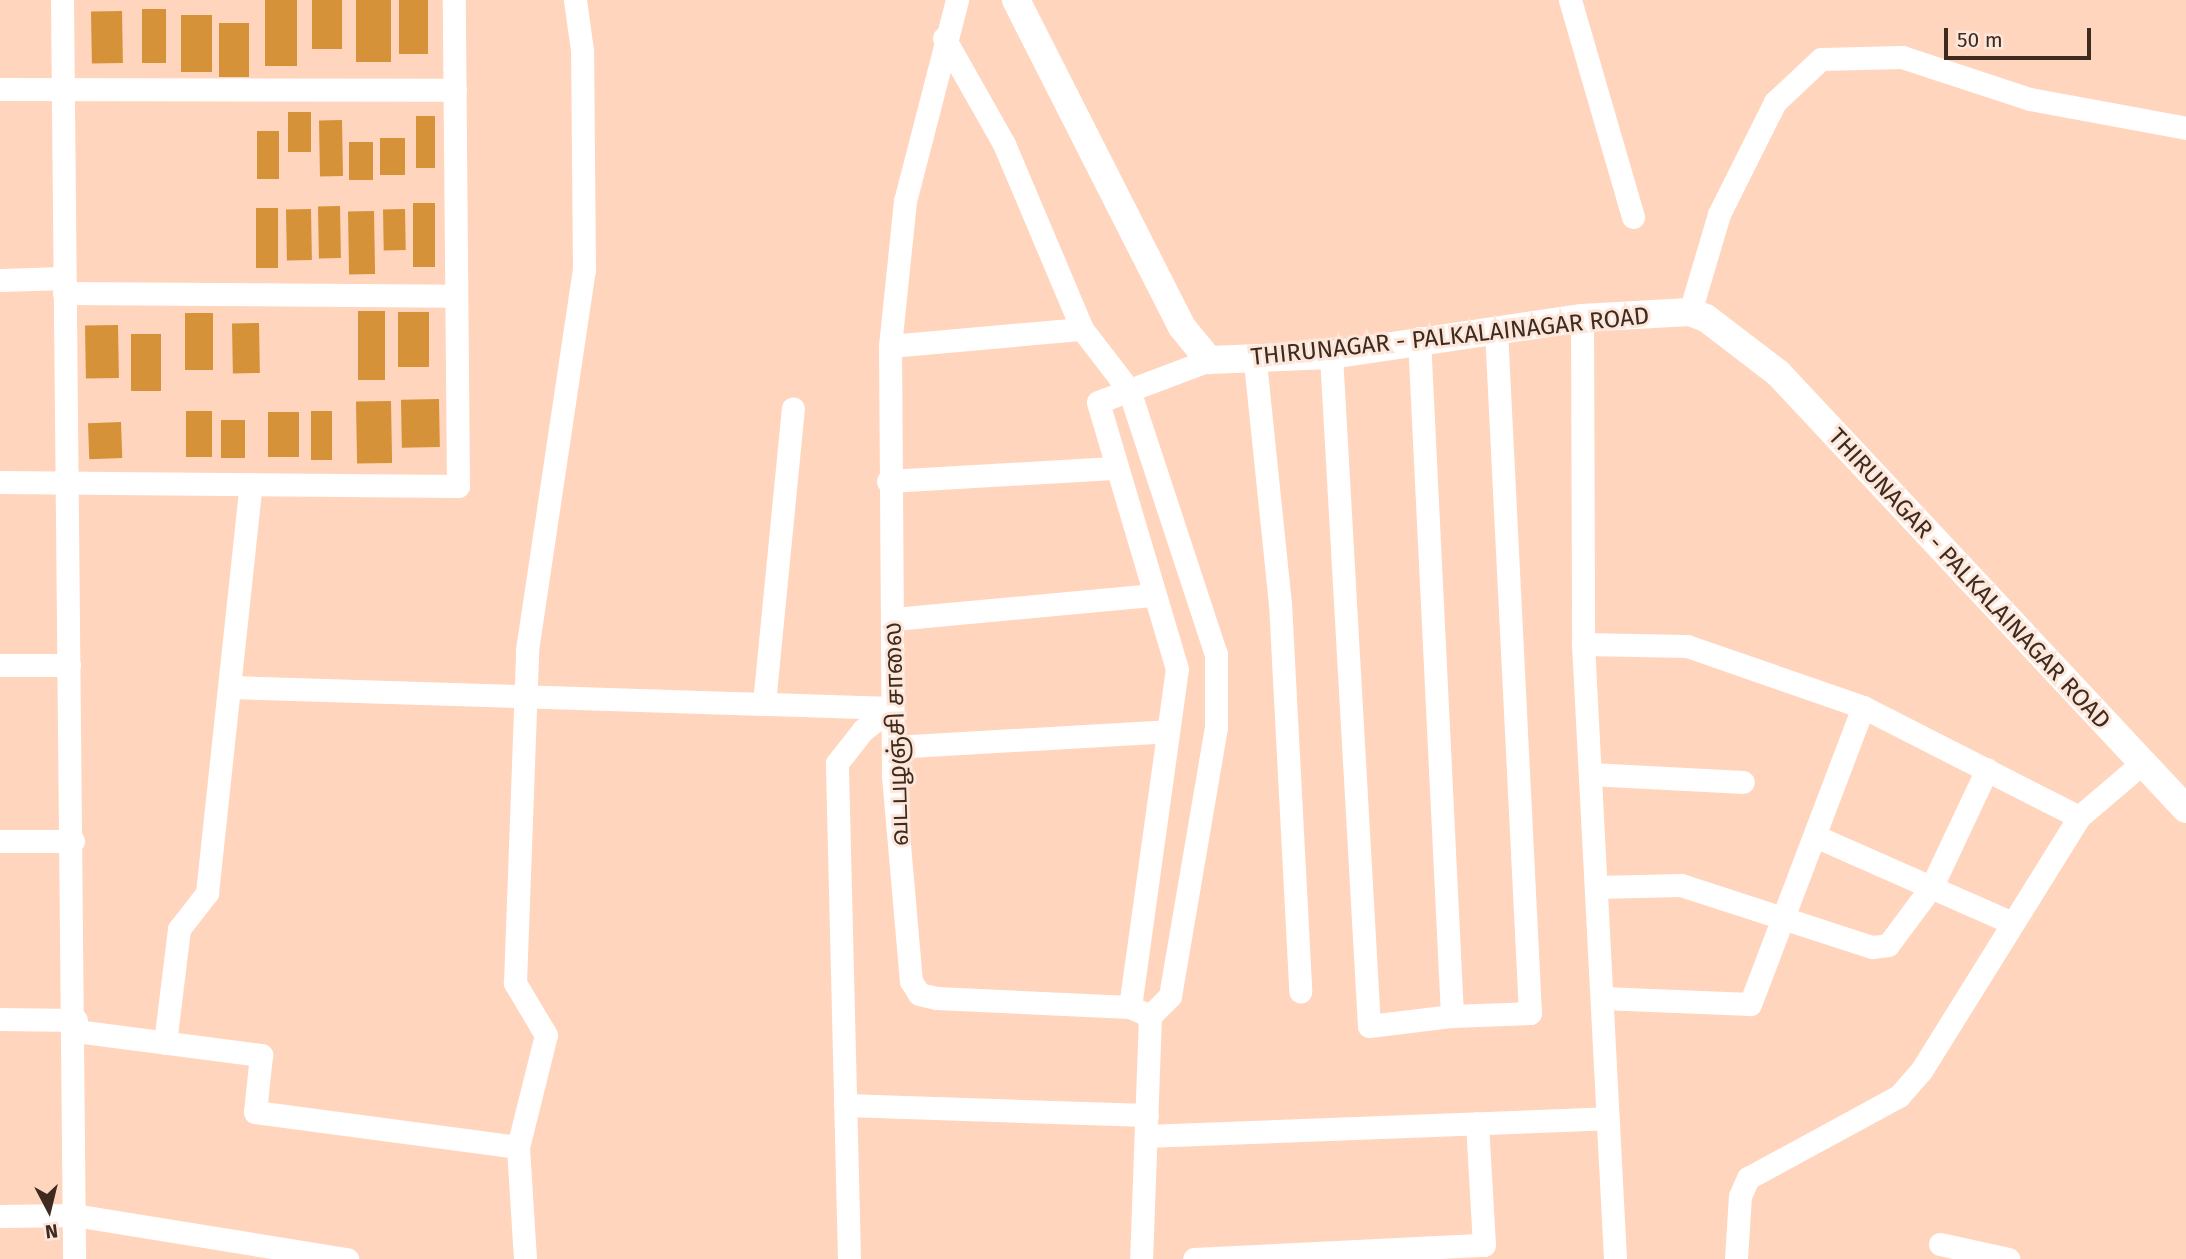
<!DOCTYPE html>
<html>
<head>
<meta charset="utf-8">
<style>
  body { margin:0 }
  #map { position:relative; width:2186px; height:1259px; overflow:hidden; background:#ffd5be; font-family:"Fira Sans","Noto Sans Tamil",sans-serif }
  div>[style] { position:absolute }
  .building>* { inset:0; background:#d69238; transform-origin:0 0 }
  .minor>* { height:23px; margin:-11.5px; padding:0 11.5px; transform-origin:11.5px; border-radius:11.5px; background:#fff }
  .major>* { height:28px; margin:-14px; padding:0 14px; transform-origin:14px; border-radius:14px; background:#fff }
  span { translate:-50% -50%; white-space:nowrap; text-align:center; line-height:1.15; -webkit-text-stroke:6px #fde7db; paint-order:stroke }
  .street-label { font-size:24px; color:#3e2a1f }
  .north { position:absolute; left:14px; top:1175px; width:70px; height:70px; -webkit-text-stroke:5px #fde7db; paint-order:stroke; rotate:173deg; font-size:19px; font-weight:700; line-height:28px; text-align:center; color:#3e2a1f }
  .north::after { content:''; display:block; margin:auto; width:24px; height:32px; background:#3e2a1f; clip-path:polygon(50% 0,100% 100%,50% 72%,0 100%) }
  .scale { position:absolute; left:1944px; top:28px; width:147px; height:32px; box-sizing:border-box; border:4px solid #3e2a1f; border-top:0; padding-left:9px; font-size:21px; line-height:24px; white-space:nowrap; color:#3e2a1f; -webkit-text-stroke:5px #fde7db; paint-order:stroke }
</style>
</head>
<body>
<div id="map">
  <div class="building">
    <div style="left:265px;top:0;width:32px;height:66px"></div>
    <div style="left:312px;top:0;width:30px;height:49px"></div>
    <div style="left:356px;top:0;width:35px;height:62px"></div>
    <div style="left:399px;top:0;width:29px;height:54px"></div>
    <div style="left:142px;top:9px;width:24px;height:54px"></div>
    <div style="left:122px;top:11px;width:52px;height:31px;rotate:89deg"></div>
    <div style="left:181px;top:15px;width:31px;height:57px"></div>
    <div style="left:219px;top:23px;width:30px;height:54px"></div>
    <div style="left:288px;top:112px;width:23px;height:40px"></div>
    <div style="left:416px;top:116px;width:19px;height:52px"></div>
    <div style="left:342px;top:120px;width:56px;height:23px;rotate:89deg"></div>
    <div style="left:257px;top:131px;width:22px;height:48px"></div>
    <div style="left:405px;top:138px;width:37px;height:25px;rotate:90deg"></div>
    <div style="left:349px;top:142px;width:24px;height:38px"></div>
    <div style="left:413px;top:203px;width:22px;height:64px"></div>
    <div style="left:340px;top:206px;width:52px;height:22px;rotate:89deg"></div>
    <div style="left:256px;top:208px;width:22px;height:60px"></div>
    <div style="left:311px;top:209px;width:51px;height:25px;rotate:89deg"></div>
    <div style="left:405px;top:209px;width:41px;height:22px;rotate:89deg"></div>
    <div style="left:374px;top:211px;width:63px;height:26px;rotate:89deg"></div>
    <div style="left:358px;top:311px;width:27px;height:69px"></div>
    <div style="left:398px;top:312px;width:31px;height:55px"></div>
    <div style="left:185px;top:313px;width:28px;height:57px"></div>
    <div style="left:259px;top:323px;width:50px;height:27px;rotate:89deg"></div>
    <div style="left:118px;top:325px;width:53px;height:33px;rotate:89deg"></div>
    <div style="left:131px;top:334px;width:30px;height:57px"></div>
    <div style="left:439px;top:399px;width:48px;height:38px;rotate:89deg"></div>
    <div style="left:391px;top:401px;width:62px;height:35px;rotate:89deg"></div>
    <div style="left:186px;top:411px;width:26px;height:46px"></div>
    <div style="left:311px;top:411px;width:21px;height:49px"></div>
    <div style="left:268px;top:412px;width:31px;height:45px"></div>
    <div style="left:245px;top:420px;width:38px;height:24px;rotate:90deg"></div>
    <div style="left:121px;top:422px;width:36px;height:33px;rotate:88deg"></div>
  </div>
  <div class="minor">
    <div style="left:62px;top:0;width:1259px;rotate:89.45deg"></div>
    <div style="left:957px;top:0;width:208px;rotate:104.5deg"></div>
    <div style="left:905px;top:201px;width:146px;rotate:95.9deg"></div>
    <div style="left:890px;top:346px;width:430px;rotate:89.6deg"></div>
    <div style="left:893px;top:776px;width:206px;rotate:85deg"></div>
    <div style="left:911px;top:981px;width:15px;rotate:58deg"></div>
    <div style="left:919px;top:994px;width:18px;rotate:13deg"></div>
    <div style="left:937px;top:998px;width:193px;rotate:2.7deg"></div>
    <div style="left:1130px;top:1007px;width:22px;rotate:24deg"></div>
    <div style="left:1150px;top:1016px;width:243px;rotate:92.1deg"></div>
    <div style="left:1570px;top:0;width:226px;rotate:73.8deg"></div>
    <div style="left:944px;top:38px;width:122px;rotate:60.5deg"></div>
    <div style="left:1004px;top:144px;width:201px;rotate:67.1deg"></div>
    <div style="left:1082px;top:329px;width:77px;rotate:52.4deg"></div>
    <div style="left:1129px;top:390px;width:278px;rotate:71.8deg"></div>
    <div style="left:1216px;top:654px;width:73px;rotate:90deg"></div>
    <div style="left:1216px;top:727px;width:273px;rotate:99.7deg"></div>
    <div style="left:1170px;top:996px;width:28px;rotate:135deg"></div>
    <div style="left:0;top:89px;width:455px;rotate:0.1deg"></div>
    <div style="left:0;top:280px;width:64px;rotate:-1.8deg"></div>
    <div style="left:64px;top:293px;width:392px;rotate:0.4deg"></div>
    <div style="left:1690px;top:312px;width:102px;rotate:-73.5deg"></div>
    <div style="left:1719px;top:214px;width:125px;rotate:-63.4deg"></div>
    <div style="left:1775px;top:102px;width:63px;rotate:-43.1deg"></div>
    <div style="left:1821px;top:59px;width:81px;rotate:-1.4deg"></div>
    <div style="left:1902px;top:57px;width:135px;rotate:18.2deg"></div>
    <div style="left:2030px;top:99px;width:159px;rotate:10.5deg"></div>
    <div style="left:1582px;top:318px;width:326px;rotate:89.8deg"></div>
    <div style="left:1583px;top:644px;width:616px;rotate:87.02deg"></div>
    <div style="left:1419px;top:338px;width:679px;rotate:87.21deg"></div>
    <div style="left:1452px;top:1016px;width:78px;rotate:-2.2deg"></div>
    <div style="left:1530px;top:1013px;width:685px;rotate:-92.85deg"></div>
    <div style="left:890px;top:346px;width:193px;rotate:-5.1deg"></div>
    <div style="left:1331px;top:355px;width:672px;rotate:86.76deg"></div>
    <div style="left:1369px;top:1026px;width:84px;rotate:-6.9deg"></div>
    <div style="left:1255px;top:362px;width:242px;rotate:84.1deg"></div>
    <div style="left:1280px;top:603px;width:389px;rotate:87deg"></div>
    <div style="left:888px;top:481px;width:225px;rotate:-3.3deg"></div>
    <div style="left:0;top:482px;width:458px;rotate:0.5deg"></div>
    <div style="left:458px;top:486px;width:486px;rotate:-90.5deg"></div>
    <div style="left:894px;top:619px;width:261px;rotate:-5.3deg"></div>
    <div style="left:1583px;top:644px;width:104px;rotate:1.1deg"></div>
    <div style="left:1687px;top:646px;width:186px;rotate:19.1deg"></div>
    <div style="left:1863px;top:707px;width:318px;rotate:110.8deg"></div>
    <div style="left:1750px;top:1004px;width:148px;rotate:-177.7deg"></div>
    <div style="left:0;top:665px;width:69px"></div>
    <div style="left:231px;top:687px;width:661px;rotate:1.82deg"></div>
    <div style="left:764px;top:703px;width:296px;rotate:-84.4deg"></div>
    <div style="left:1863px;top:707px;width:242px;rotate:27deg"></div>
    <div style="left:2079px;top:817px;width:82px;rotate:-40.5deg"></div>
    <div style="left:893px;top:747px;width:275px;rotate:-3.3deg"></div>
    <div style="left:1590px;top:774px;width:153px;rotate:3deg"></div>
    <div style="left:1815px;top:836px;width:215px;rotate:23.8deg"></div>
    <div style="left:0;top:841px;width:73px"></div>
    <div style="left:1596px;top:887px;width:85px;rotate:-1.3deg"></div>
    <div style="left:1681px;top:885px;width:201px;rotate:18deg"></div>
    <div style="left:1872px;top:947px;width:16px;rotate:-7deg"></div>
    <div style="left:1888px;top:945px;width:74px;rotate:-53.3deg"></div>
    <div style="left:1932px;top:886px;width:129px;rotate:-64.8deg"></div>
    <div style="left:1130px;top:1007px;width:341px;rotate:-82.1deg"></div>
    <div style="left:1177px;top:669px;width:278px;rotate:-106.5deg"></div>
    <div style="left:1098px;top:402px;width:119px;rotate:-20.7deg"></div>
    <div style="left:0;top:1019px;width:76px;rotate:0.8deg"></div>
    <div style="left:76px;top:1031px;width:187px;rotate:7.4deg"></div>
    <div style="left:261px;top:1055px;width:57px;rotate:96deg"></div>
    <div style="left:255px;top:1112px;width:265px;rotate:7.6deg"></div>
    <div style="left:165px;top:1043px;width:115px;rotate:-83deg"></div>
    <div style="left:179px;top:929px;width:46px;rotate:-52.1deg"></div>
    <div style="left:207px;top:893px;width:411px;rotate:-83.9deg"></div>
    <div style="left:845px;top:1105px;width:302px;rotate:1.9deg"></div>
    <div style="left:1146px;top:1136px;width:462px;rotate:-2.2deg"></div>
    <div style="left:0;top:1216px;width:74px;rotate:-0.8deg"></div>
    <div style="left:74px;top:1215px;width:277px;rotate:9.2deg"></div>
    <div style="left:1940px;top:1244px;width:70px;rotate:12.4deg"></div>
    <div style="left:525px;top:1259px;width:112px;rotate:-93.6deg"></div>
    <div style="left:518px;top:1147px;width:115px;rotate:-76deg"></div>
    <div style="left:546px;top:1035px;width:61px;rotate:-120.8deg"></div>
    <div style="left:515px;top:983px;width:333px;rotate:-87.9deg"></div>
    <div style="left:527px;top:650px;width:384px;rotate:-81.5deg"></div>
    <div style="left:584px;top:270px;width:220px;rotate:-90.5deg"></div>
    <div style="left:582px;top:50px;width:50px;rotate:-98deg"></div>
    <div style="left:849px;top:1259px;width:496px;rotate:-91.4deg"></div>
    <div style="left:837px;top:763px;width:42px;rotate:-51.8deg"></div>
    <div style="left:863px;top:730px;width:36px;rotate:-37deg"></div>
    <div style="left:1194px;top:1259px;width:290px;rotate:-2.8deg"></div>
    <div style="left:1484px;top:1245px;width:122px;rotate:-93.3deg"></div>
    <div style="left:1736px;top:1259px;width:63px;rotate:-86.4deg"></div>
    <div style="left:1740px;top:1196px;width:20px;rotate:-66deg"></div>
    <div style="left:1748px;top:1178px;width:172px;rotate:-28.5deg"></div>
    <div style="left:1899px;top:1096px;width:33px;rotate:-49deg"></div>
    <div style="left:1921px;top:1071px;width:299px;rotate:-58.1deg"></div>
  </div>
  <div class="major">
    <div style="left:1016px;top:0;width:367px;rotate:63.1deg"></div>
    <div style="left:1182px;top:327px;width:43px;rotate:50.7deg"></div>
    <div style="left:1209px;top:360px;width:122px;rotate:-2.3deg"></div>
    <div style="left:1331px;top:355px;width:254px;rotate:-8.4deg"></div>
    <div style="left:1582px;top:318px;width:108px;rotate:-3.2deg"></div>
    <div style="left:1690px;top:312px;width:17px;rotate:21deg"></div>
    <div style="left:1706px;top:318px;width:91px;rotate:37.4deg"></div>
    <div style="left:1778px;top:373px;width:597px;rotate:46.9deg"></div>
  </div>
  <div class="street-label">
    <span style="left:1450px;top:337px;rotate:-6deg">THIRUNAGAR - PALKALAINAGAR ROAD</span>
    <span style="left:1969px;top:579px;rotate:47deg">THIRUNAGAR - PALKALAINAGAR ROAD</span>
    <span style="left:897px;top:734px;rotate:-92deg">வடபழஞ்சி சாலை</span>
  </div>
  <div class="north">N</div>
  <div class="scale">50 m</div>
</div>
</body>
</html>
